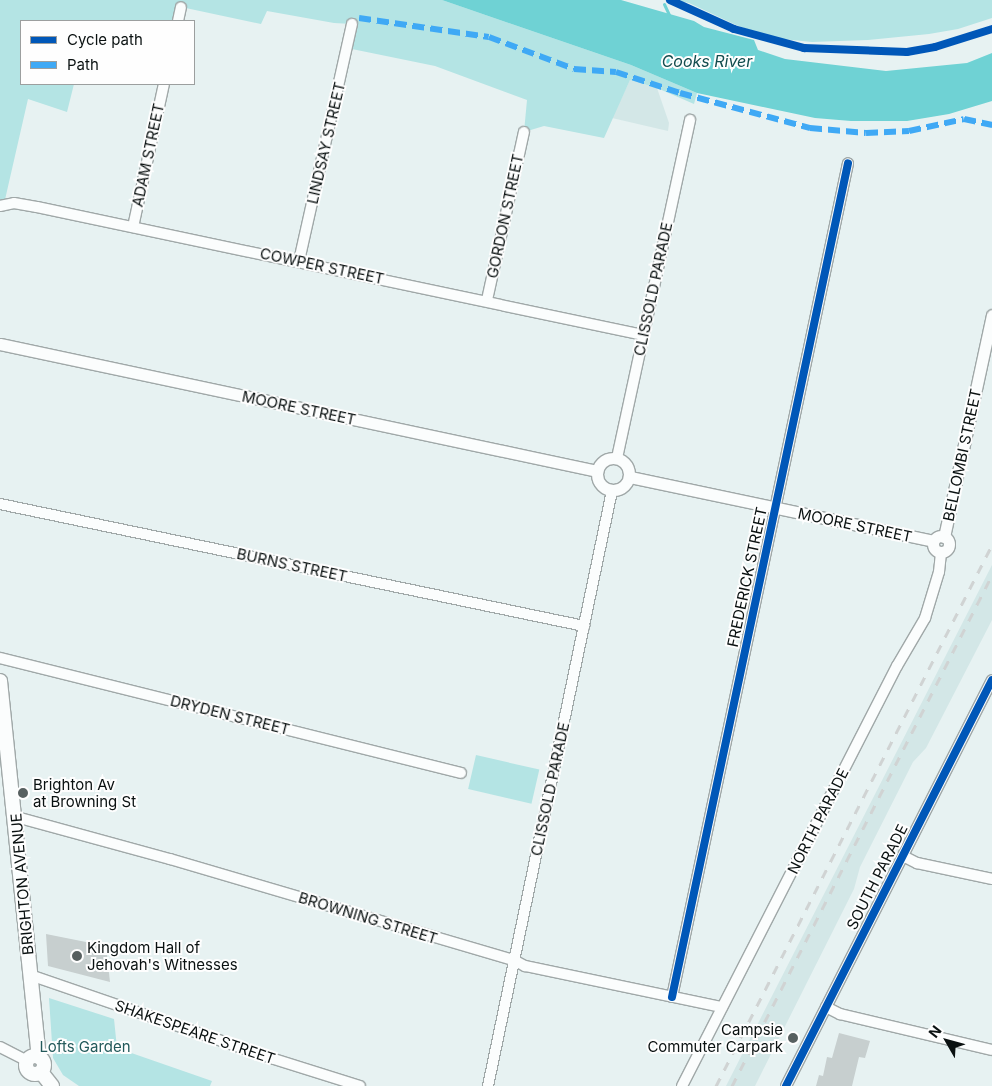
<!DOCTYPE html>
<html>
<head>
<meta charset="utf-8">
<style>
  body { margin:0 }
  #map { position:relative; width:992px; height:1086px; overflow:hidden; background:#e7f2f2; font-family:Inter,sans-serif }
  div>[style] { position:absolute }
  .built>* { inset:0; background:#d3e7e7 }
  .green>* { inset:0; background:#b4e4e4; transform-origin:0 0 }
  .water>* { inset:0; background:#6fd2d4 }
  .stream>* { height:3px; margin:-1.5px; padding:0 1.5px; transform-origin:1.5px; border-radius:1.5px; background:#6fd2d4 }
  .building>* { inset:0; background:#c7cfcf }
  .roads { filter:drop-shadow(1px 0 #a0a8a8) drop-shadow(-1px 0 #a0a8a8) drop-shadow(0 1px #a0a8a8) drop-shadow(0 -1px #a0a8a8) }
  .minor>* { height:10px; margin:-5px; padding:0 5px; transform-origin:5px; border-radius:5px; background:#fbfdfd }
  .tertiary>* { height:11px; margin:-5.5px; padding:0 5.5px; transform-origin:5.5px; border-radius:5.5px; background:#fbfdfd }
  .tertiary>.ring { margin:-5.5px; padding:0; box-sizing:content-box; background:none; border:11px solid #fbfdfd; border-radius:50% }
  .secondary>* { height:14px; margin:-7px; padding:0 7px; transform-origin:7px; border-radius:7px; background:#fbfdfd }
  .secondary>.ring { margin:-7px; padding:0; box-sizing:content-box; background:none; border:14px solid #fbfdfd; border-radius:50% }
  .rail>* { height:3px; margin-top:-1.5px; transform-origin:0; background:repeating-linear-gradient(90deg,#d0d3d3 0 9px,transparent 0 18px) }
  .quiet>* { height:6px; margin-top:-3px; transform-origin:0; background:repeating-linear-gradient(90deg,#3fa9f5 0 12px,transparent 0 18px) }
  .cycleway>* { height:8px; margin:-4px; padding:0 4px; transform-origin:4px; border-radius:4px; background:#0057b8 }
  .dots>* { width:14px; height:14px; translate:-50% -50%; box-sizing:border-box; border:2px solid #fefefe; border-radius:50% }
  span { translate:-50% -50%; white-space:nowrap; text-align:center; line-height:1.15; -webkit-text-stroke:4px #fefefe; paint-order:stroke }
  .street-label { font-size:15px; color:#0a1111 }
  .poi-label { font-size:15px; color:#0a1111 }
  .left { translate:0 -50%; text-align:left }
  .right { translate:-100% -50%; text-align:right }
  .park-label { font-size:15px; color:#235a5b }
  .water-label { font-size:16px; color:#134d4f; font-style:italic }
  .legend { position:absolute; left:20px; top:20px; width:175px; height:65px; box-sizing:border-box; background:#fefefe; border:1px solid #9c9f9f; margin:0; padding:6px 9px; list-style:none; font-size:15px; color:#0a1111 }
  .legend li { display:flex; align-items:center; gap:10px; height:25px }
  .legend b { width:25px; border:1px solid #9c9f9f }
  .north { position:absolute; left:922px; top:1016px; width:50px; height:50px; -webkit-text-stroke:4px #fefefe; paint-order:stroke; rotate:308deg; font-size:14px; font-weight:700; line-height:20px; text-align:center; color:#0a1111 }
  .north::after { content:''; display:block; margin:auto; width:18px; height:22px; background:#0a1111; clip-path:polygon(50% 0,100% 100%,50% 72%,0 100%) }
</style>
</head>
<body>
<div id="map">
  <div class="built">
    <div style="clip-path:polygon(630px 80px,657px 88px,669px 123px,668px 131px,612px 118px)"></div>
    <div style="clip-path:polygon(992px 565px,992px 620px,926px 748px,913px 762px,860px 867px,854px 889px,755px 1086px,726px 1086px)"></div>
  </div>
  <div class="green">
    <div style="clip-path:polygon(0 0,442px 0,631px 65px,697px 93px,694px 104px,657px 88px,630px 80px,604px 138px,544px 126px,524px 132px,527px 100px,435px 66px,347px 48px,352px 24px,334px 23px,267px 11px,261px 24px,181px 7px,178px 21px,21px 21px,21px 84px,74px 84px,67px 112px,28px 99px,4px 204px,0 206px)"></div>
    <div style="clip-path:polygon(673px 0,992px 0,992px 18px,958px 29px,929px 34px,868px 40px,812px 42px,772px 38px,736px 25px,689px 3px)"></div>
    <div style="left:476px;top:755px;width:65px;height:35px;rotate:13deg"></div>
    <div style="clip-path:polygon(49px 998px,114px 1019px,117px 1048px,212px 1081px,210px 1086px,79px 1086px,63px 1075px,53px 1058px)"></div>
  </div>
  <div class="water">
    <div style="clip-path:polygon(442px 0,621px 0,694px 21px,704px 27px,754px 40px,758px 50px,785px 59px,886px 71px,967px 63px,992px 53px,992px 101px,949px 114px,907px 121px,851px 121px,815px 118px,697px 93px,631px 65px)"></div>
  </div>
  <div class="stream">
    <div style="left:664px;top:4px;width:14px;rotate:65deg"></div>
  </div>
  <div class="building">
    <div style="clip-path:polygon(46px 934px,106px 946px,110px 982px,48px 966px)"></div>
    <div style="clip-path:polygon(839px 1033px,870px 1041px,865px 1058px,859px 1057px,852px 1086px,816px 1086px,819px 1075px,823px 1076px,827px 1057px,832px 1058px)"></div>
  </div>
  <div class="roads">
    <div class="minor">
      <div style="left:178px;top:21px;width:14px;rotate:-78deg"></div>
      <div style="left:0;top:206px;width:14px;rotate:-12deg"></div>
      <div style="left:14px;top:203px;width:23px;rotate:10deg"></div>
      <div style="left:37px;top:207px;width:619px;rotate:11.93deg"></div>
      <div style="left:133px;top:227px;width:146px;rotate:-77.8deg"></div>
      <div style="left:299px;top:261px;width:243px;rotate:-77.4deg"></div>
      <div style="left:487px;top:300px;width:172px;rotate:-77.6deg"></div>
      <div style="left:617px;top:458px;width:346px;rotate:-77.8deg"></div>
      <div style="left:0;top:504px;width:597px;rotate:11.8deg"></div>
      <div style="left:0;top:658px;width:475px;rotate:14deg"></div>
      <div style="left:16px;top:817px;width:160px;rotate:15.3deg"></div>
      <div style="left:170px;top:859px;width:359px;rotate:16.4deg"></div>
      <div style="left:514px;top:960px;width:13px;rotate:29deg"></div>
      <div style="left:525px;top:966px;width:201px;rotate:11.8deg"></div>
      <div style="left:903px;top:856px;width:16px;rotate:27deg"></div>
      <div style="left:917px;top:863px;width:77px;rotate:12deg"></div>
      <div style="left:30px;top:975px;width:258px;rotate:19deg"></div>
      <div style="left:274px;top:1059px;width:90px;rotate:17.4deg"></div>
      <div style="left:672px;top:997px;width:852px;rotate:-78.08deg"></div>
      <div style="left:826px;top:1007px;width:16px;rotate:27deg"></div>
      <div style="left:840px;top:1014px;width:156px;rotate:13.3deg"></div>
      <div style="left:0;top:1047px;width:30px;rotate:27deg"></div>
      <div style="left:488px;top:1086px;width:608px;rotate:-78.23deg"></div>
      <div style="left:682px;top:1086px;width:472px;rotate:-62.9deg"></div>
      <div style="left:897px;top:666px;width:56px;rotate:-59.7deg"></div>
      <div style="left:925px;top:618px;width:48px;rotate:-73.1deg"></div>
      <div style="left:939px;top:572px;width:20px;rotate:-84deg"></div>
      <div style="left:786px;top:1086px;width:455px;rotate:-63.1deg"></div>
    </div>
    <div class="tertiary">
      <div style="left:0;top:344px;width:610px;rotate:12.01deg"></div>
      <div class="ring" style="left:597px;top:458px;width:21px;height:21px"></div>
      <div style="left:630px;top:477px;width:310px;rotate:11.9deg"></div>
      <div class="ring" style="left:933px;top:536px;width:5px;height:5px"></div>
      <div style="left:944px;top:537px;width:227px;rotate:-77.8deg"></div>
    </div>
    <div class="secondary">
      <div style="left:0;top:681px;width:378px;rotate:84.1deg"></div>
      <div class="ring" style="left:26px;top:1056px;width:4px;height:4px"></div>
      <div style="left:41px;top:1072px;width:18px;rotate:52deg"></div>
    </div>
  </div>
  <div class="rail">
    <div style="left:716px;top:1086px;width:607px;rotate:-62.97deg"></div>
    <div style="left:732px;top:1086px;width:573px;rotate:-63.03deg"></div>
  </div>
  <div class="quiet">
    <div style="left:359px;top:18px;width:131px;rotate:8.3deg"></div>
    <div style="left:489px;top:37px;width:91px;rotate:20.6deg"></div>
    <div style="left:574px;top:69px;width:42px;rotate:4.1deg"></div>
    <div style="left:616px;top:72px;width:67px;rotate:18.2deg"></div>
    <div style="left:680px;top:93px;width:135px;rotate:15.1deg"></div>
    <div style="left:810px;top:128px;width:56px;rotate:5.1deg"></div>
    <div style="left:866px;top:133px;width:43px;rotate:-2.7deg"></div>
    <div style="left:909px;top:131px;width:56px;rotate:-12.3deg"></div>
    <div style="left:964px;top:119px;width:29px;rotate:12deg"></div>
  </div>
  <div class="cycleway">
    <div style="left:670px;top:0;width:70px;rotate:24.4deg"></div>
    <div style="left:734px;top:29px;width:73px;rotate:15.2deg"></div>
    <div style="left:804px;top:48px;width:103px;rotate:2.2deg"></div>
    <div style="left:907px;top:52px;width:28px;rotate:-10deg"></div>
    <div style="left:935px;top:47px;width:60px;rotate:-17.5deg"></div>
    <div style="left:672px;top:997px;width:852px;rotate:-78.08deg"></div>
    <div style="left:786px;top:1086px;width:455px;rotate:-63.1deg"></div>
  </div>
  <div class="dots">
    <div style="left:23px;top:793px;background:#576060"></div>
    <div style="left:77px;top:956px;background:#576060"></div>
    <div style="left:793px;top:1038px;background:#576060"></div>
  </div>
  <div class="street-label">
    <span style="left:326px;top:143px;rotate:-77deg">LINDSAY STREET</span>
    <span style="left:148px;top:155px;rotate:-78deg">ADAM STREET</span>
    <span style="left:505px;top:216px;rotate:-78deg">GORDON STREET</span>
    <span style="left:322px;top:266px;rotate:12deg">COWPER STREET</span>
    <span style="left:653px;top:289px;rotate:-78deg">CLISSOLD PARADE</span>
    <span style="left:299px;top:408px;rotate:12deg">MOORE STREET</span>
    <span style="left:962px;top:455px;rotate:-78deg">BELLOMBI STREET</span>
    <span style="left:855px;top:525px;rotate:12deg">MOORE STREET</span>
    <span style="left:292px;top:565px;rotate:12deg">BURNS STREET</span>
    <span style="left:747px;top:577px;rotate:-78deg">FREDERICK STREET</span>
    <span style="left:230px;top:715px;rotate:14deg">DRYDEN STREET</span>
    <span style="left:550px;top:789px;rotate:-78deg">CLISSOLD PARADE</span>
    <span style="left:818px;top:821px;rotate:-63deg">NORTH PARADE</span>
    <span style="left:877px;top:877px;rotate:-63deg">SOUTH PARADE</span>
    <span style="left:22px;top:884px;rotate:-95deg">BRIGHTON AVENUE</span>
    <span style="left:368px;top:918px;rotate:17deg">BROWNING STREET</span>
    <span style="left:195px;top:1032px;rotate:19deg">SHAKESPEARE STREET</span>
  </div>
  <div class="poi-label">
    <span class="left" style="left:33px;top:793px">Brighton Av<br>at Browning St</span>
    <span class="left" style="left:87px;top:956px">Kingdom Hall of<br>Jehovah's Witnesses</span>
    <span class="right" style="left:783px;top:1038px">Campsie<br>Commuter Carpark</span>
  </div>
  <div class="park-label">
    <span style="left:85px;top:1047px">Lofts Garden</span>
  </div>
  <div class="water-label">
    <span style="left:707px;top:61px">Cooks River</span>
  </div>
  <ul class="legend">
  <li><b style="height:6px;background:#0057b8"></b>Cycle path</li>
  <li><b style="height:6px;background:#3fa9f5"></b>Path</li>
  </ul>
  <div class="north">N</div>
</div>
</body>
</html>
